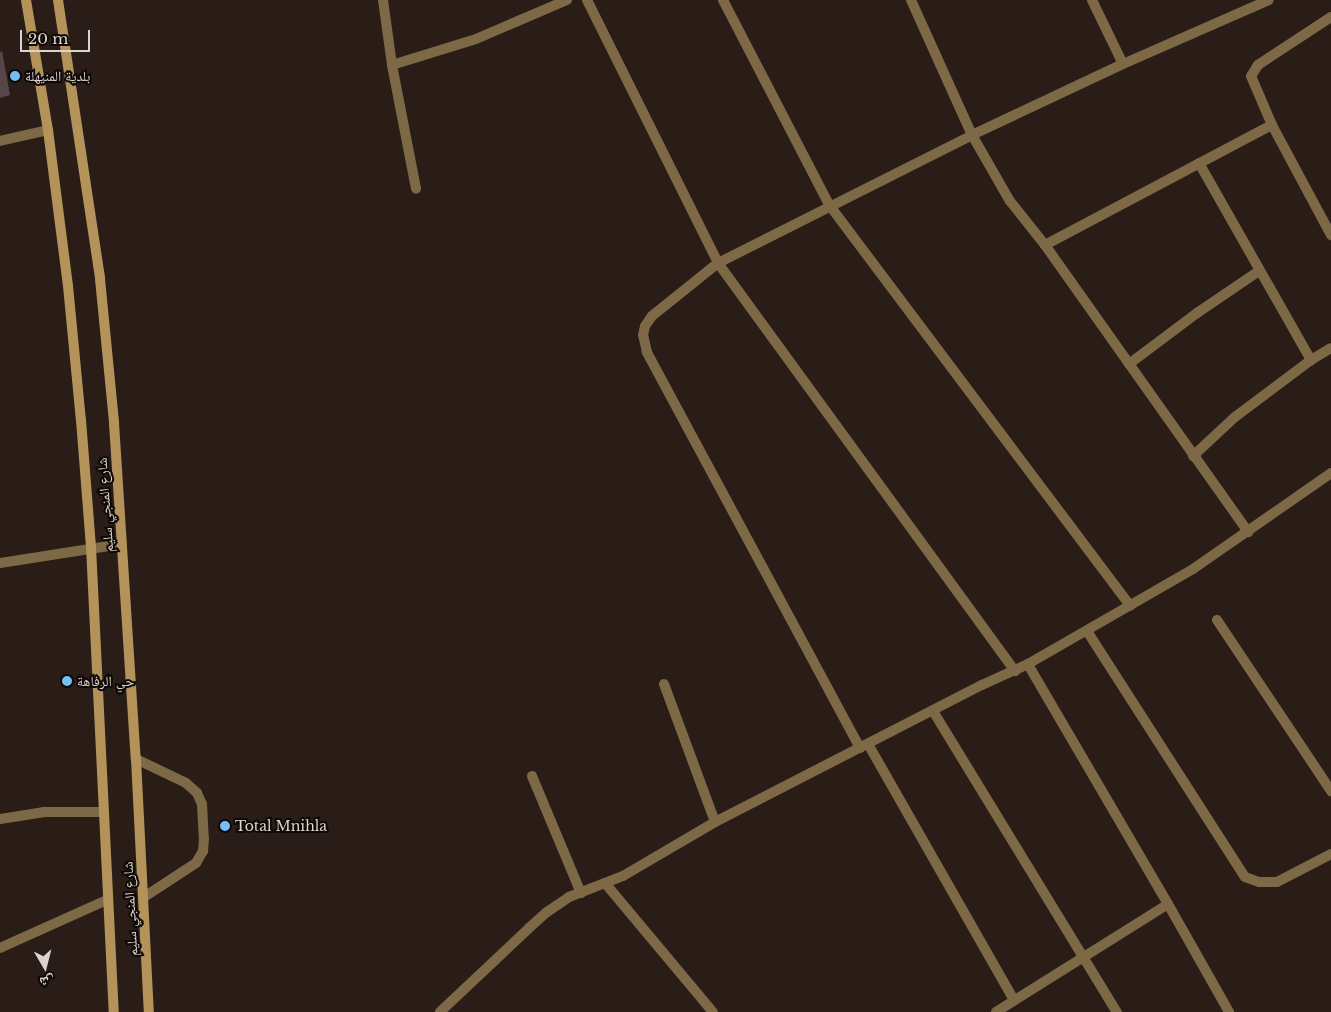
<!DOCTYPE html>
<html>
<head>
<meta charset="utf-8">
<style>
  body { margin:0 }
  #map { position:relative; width:1331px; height:1012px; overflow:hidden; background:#2a1d17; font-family:"Libre Baskerville","Noto Naskh Arabic",serif }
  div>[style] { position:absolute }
  .building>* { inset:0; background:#574647 }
  .service>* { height:10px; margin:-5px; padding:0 5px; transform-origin:5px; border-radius:5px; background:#7e6947 }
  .minor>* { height:10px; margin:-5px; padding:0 5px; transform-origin:5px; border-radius:5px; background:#7e6947 }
  .secondary>* { height:10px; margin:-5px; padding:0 5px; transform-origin:5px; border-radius:5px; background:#b4935b }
  .dots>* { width:14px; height:14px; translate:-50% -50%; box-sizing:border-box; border:2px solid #0e0906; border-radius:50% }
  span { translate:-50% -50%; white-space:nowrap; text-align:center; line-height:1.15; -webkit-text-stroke:4px #0e0906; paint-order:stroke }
  .poi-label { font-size:14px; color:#dcd3ce }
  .left { translate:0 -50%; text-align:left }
  .street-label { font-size:14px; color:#dcd3ce }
  .north { position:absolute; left:20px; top:942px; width:50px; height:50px; -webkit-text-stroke:4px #0e0906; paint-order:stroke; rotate:172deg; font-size:14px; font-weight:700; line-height:20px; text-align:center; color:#dcd3ce }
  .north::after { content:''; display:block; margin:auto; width:18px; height:22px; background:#dcd3ce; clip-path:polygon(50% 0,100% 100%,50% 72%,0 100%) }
  .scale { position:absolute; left:20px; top:30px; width:70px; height:22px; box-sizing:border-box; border:2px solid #dcd3ce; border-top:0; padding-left:6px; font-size:15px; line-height:18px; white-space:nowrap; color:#dcd3ce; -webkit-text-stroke:4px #0e0906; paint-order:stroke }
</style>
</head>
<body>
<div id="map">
  <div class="building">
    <div style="clip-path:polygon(2px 51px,10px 95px,0 98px,0 52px)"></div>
  </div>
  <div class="service">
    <div style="left:1217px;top:620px;width:206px;rotate:56.3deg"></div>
    <div style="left:1087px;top:631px;width:292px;rotate:57.3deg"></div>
    <div style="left:1245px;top:877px;width:15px;rotate:20deg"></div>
    <div style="left:1259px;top:882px;width:18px"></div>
    <div style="left:1277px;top:882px;width:61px;rotate:-27.4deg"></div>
    <div style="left:136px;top:759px;width:55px;rotate:25.6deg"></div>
    <div style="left:186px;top:783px;width:15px;rotate:42deg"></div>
    <div style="left:197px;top:793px;width:12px;rotate:66deg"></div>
    <div style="left:202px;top:804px;width:34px;rotate:87deg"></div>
    <div style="left:204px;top:838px;width:13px;rotate:94deg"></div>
    <div style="left:203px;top:851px;width:14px;rotate:120deg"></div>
    <div style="left:196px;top:863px;width:62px;rotate:146.8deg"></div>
  </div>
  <div class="minor">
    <div style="left:383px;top:0;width:66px;rotate:82.1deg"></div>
    <div style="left:392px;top:65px;width:126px;rotate:79deg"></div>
    <div style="left:587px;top:0;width:294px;rotate:63.5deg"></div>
    <div style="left:718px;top:263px;width:505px;rotate:53.95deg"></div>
    <div style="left:723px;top:0;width:232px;rotate:62.6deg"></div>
    <div style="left:830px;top:206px;width:500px;rotate:53.1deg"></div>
    <div style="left:911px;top:0;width:148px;rotate:65.7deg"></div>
    <div style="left:972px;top:135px;width:76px;rotate:60.1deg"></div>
    <div style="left:1010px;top:201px;width:56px;rotate:51.5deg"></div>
    <div style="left:1045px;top:245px;width:352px;rotate:54.7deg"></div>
    <div style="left:1092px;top:0;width:71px;rotate:64.2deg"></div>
    <div style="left:1331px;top:17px;width:87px;rotate:146.7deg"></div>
    <div style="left:1258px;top:65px;width:13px;rotate:122deg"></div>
    <div style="left:1251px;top:76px;width:53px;rotate:66.8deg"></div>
    <div style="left:1272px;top:125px;width:125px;rotate:61.8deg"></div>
    <div style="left:392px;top:65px;width:88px;rotate:-17.2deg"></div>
    <div style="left:476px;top:39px;width:99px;rotate:-23.2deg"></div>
    <div style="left:0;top:141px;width:49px;rotate:-12.9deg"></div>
    <div style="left:1199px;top:163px;width:227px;rotate:60.4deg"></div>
    <div style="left:1045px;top:245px;width:257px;rotate:-27.9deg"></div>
    <div style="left:1129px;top:364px;width:85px;rotate:-36.9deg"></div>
    <div style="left:1197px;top:313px;width:75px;rotate:-34.1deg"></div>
    <div style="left:1193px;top:456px;width:57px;rotate:-42.9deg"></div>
    <div style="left:1235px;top:417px;width:95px;rotate:-36.9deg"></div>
    <div style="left:1311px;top:360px;width:23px;rotate:-31deg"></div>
    <div style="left:0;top:563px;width:123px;rotate:-8.9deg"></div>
    <div style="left:664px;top:684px;width:147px;rotate:69.7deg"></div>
    <div style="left:933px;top:711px;width:353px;rotate:58.6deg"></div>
    <div style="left:868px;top:744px;width:295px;rotate:60.3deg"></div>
    <div style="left:860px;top:748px;width:450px;rotate:-118.3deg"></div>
    <div style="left:647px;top:352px;width:17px;rotate:-103deg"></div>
    <div style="left:643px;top:335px;width:9px;rotate:-77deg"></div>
    <div style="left:645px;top:326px;width:12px;rotate:-55deg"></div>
    <div style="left:652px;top:316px;width:85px;rotate:-38.8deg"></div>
    <div style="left:718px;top:263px;width:284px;rotate:-26.7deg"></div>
    <div style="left:972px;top:135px;width:167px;rotate:-25.2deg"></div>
    <div style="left:1123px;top:64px;width:159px;rotate:-23.7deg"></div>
    <div style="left:532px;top:776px;width:127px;rotate:67.3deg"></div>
    <div style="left:0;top:819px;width:45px;rotate:-9deg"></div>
    <div style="left:44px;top:812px;width:59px"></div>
    <div style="left:605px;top:883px;width:168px;rotate:50.1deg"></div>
    <div style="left:1168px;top:904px;width:124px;rotate:60.5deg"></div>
    <div style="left:0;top:948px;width:117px;rotate:-24.2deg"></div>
    <div style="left:440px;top:1012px;width:122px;rotate:-43.3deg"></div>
    <div style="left:529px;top:928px;width:24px;rotate:-42deg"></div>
    <div style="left:547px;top:912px;width:27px;rotate:-34deg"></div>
    <div style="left:569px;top:897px;width:58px;rotate:-21.3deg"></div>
    <div style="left:623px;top:876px;width:107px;rotate:-30.4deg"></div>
    <div style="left:715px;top:822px;width:300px;rotate:-27.2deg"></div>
    <div style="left:982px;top:685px;width:51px;rotate:-24.5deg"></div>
    <div style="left:1028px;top:664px;width:190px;rotate:-29.9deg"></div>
    <div style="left:1193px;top:569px;width:168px;rotate:-34.8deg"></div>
    <div style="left:996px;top:1012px;width:203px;rotate:-32.1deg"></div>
    <div style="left:1168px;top:904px;width:278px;rotate:-120.3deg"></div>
  </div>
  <div class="secondary">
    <div style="left:26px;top:0;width:132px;rotate:80.4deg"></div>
    <div style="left:48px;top:130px;width:157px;rotate:82.7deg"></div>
    <div style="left:68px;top:286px;width:135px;rotate:84.5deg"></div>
    <div style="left:81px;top:420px;width:127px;rotate:85.5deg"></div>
    <div style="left:91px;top:547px;width:466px;rotate:87.2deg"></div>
    <div style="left:58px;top:0;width:282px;rotate:81.4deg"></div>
    <div style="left:100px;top:279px;width:145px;rotate:84.4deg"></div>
    <div style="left:114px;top:423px;width:337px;rotate:86.3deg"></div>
    <div style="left:136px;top:759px;width:253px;rotate:87.1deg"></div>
  </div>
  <div class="dots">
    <div style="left:15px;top:76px;background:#74c0f6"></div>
    <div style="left:67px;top:681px;background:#74c0f6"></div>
    <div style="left:225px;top:826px;background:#74c0f6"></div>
  </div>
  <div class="poi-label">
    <span class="left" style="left:25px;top:76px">بلدية المنيهلة</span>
    <span class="left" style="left:77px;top:681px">حي الرفاهة</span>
    <span class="left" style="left:235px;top:826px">Total Mnihla</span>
  </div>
  <div class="street-label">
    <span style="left:105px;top:505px;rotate:-94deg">شارع المنجي سليم</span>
    <span style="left:130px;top:909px;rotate:-93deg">شارع المنجي سليم</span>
  </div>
  <div class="north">ش</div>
  <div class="scale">20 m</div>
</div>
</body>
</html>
